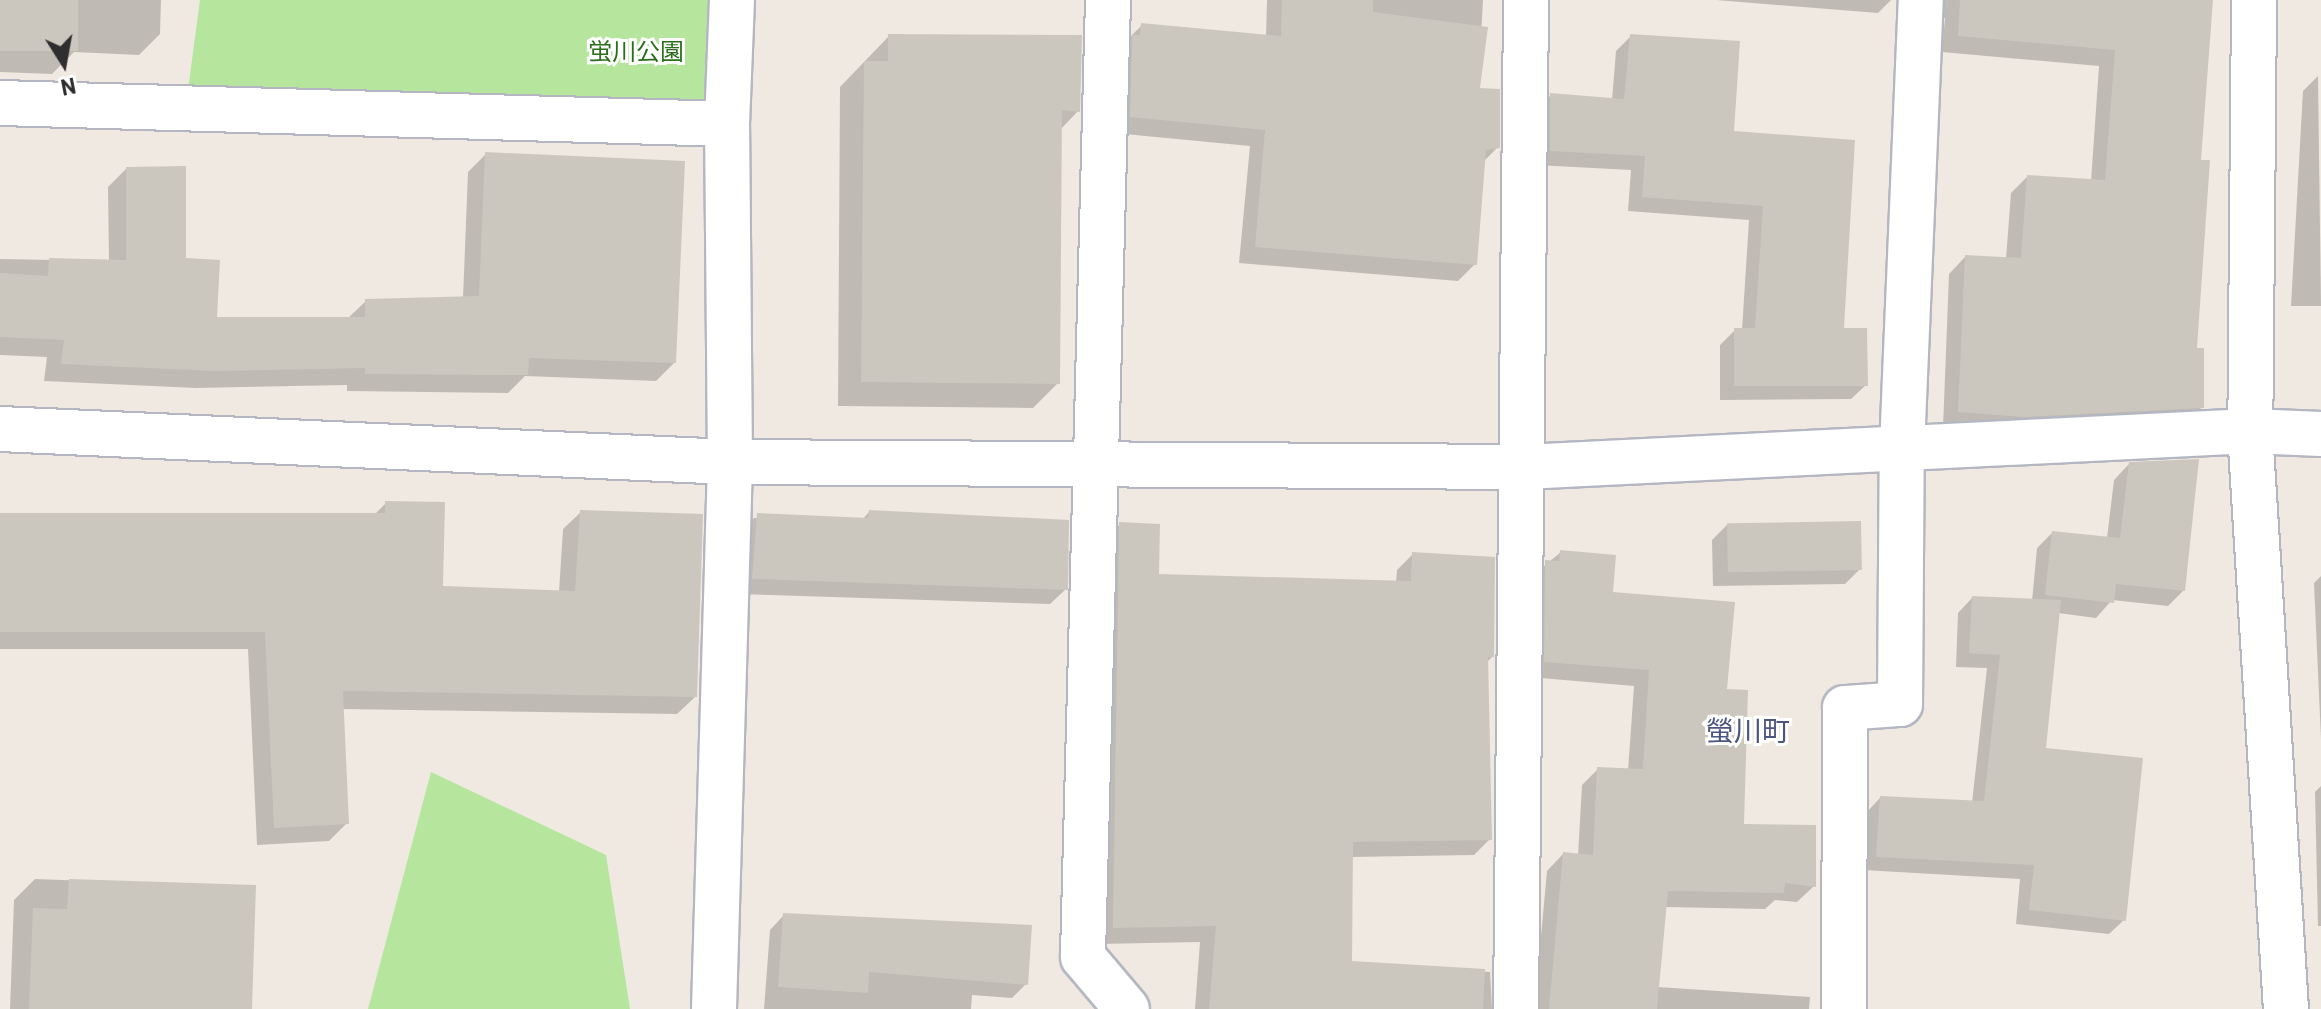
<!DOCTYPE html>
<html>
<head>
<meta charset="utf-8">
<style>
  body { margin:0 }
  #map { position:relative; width:2321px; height:1009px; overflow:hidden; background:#efe9e1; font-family:Barlow,"Noto Sans JP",sans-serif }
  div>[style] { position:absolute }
  .green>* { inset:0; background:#b6e59e }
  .shadow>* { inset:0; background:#0003 }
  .building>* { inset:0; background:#cbc7bf; transform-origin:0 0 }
  .roads { filter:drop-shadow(2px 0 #b4b7c1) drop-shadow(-2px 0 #b4b7c1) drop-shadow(0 2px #b4b7c1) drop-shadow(0 -2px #b4b7c1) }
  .minor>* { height:44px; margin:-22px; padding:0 22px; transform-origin:22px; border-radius:22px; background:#fff }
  span { translate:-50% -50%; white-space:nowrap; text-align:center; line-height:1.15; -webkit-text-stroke:6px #fff; paint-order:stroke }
  .park-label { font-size:24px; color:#2c6e1b }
  .quarter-label { font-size:28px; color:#4d5680 }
  .north { position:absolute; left:24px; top:24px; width:80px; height:80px; -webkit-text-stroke:6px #fff; paint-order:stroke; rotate:169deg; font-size:22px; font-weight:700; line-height:32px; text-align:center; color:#2e2e2e }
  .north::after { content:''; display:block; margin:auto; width:28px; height:36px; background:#2e2e2e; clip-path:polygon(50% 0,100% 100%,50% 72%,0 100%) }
</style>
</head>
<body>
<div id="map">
  <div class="green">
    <div style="clip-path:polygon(200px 0,715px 0,711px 104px,188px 90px)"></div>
    <div style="clip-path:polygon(431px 772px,606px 855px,630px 1009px,368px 1009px)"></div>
  </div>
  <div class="shadow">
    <div style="clip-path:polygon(0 0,161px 0,160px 34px,139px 55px,74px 52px,52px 74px,0 72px)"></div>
    <div style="clip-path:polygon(1267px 0,1483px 0,1478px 90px,1498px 147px,1483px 162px,1475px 264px,1458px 281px,1239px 263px,1250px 146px,1114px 133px,1125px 42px,1142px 25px,1266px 37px)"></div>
    <div style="clip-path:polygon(1716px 0,1891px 0,1878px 13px)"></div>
    <div style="clip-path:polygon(1921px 0,2211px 0,2199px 162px,2195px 350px,2202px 407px,2186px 424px,1943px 428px,1949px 274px,1965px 257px,2006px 259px,2011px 193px,2027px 177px,2091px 181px,2099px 66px,1942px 52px,1945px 18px,1930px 17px)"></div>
    <div style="clip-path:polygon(889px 36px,1078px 111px,1060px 130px,1058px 383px,1033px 408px,838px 406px,840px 87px)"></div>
    <div style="clip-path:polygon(1631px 36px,1732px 133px,1842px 330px,1866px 385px,1851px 399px,1720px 400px,1720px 345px,1735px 330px,1742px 330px,1749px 220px,1628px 211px,1631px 170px,1536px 165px,1536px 110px,1551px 95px,1612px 100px,1616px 51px)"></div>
    <div style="clip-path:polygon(2318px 76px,2321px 306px,2291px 306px,2303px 91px)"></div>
    <div style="clip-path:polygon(486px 154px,674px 363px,656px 381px,525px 376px,508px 393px,347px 391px,347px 385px,196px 388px,44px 381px,47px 357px,0 355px,0 259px,109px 261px,108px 187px,126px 169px,215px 319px,347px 319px,366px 301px,463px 298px,468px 172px)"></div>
    <div style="clip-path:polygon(2129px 464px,2184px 590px,2168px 606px,2112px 600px,2096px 618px,2058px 613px,2044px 750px,2124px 920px,2109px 934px,2016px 924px,2020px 879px,1863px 870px,1866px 813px,1880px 798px,1972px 803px,1987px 668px,1956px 667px,1958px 613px,1972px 598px,2032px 601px,2037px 548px,2052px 533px,2107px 538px,2114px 480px)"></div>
    <div style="clip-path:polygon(386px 503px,441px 588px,559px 592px,563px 529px,581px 512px,695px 697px,677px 714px,341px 709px,347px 823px,329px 841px,257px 845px,248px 649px,0 649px,0 514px,374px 515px)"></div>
    <div style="clip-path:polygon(869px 512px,1066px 589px,1050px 604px,737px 594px,739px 533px,754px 518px,862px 520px)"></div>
    <div style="clip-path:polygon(1120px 524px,1157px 576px,1396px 583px,1397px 570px,1413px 554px,1492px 657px,1486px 663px,1490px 839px,1474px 855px,1351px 857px,1350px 963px,1490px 972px,1492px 1009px,1195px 1009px,1200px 942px,1098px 944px,1104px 541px)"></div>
    <div style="clip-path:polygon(1727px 525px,1860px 569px,1845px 584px,1713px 586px,1712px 540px)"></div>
    <div style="clip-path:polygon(1561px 552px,1725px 691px,1742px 826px,1814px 886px,1797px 902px,1775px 900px,1765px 909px,1665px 907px,1657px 987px,1810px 997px,1809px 1009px,1526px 1009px,1537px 980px,1547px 871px,1563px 854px,1578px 856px,1582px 785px,1598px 769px,1628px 771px,1634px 686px,1529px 677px,1530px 578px)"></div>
    <div style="clip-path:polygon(2321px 576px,2321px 739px,2314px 583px)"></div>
    <div style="clip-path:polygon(2321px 786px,2321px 926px,2318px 926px,2315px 792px)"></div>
    <div style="clip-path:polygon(35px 879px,254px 887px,250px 1009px,10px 1009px,14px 900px)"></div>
    <div style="clip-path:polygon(784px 915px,1026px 984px,1012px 998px,972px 995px,971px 1009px,764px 1009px,770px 930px)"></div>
  </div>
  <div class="building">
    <div style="left:0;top:0;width:78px;height:51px"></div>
    <div style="clip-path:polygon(1282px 0,1373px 0,1373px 12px,1488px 27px,1480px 88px,1500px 89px,1500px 148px,1486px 150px,1477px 265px,1255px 247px,1265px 130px,1130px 117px,1132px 35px,1140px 35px,1141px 23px,1281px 36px)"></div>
    <div style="clip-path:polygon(1960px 0,2213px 0,2201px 160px,2210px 160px,2197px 348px,2204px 348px,2204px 408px,2024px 417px,1958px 412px,1965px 255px,2021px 258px,2027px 175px,2105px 180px,2115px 50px,1958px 36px)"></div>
    <div style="clip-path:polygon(888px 34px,1082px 35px,1080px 112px,1062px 110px,1060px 384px,861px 382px,864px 61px,888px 61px)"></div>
    <div style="clip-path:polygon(1630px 34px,1740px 41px,1734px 131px,1855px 140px,1844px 328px,1867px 328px,1868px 386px,1734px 386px,1734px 328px,1755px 328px,1763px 206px,1642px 197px,1645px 156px,1550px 151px,1550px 93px,1624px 99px)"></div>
    <div style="clip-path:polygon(485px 152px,685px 161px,676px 363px,529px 358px,528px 375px,365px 374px,365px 368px,215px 371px,61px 364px,64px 340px,0 337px,0 273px,48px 276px,49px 258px,126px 260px,126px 167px,186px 166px,186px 258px,220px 260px,217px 317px,365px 317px,365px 299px,479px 296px)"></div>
    <div style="clip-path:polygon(2199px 459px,2185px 591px,2116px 584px,2114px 603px,2045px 595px,2052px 531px,2120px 538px,2129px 462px)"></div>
    <div style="clip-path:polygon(385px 501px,445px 502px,443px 586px,575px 591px,580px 510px,703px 514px,697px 697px,343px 691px,349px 824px,274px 828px,265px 632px,0 632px,0 513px,385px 513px)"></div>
    <div style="clip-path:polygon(869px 510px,1069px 520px,1068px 590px,752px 579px,757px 513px,868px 518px)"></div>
    <div style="left:1861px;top:521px;width:49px;height:134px;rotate:89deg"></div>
    <div style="clip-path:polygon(1119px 522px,1160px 524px,1159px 574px,1411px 581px,1412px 552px,1495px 557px,1494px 657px,1488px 657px,1492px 840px,1353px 842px,1352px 961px,1485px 969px,1483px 1009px,1209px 1009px,1216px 926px,1113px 928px)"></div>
    <div style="clip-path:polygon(1560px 550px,1616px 555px,1613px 592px,1735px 602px,1727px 689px,1748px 690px,1744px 824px,1816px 825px,1816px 887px,1785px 883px,1784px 893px,1668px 891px,1657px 1009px,1549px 1009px,1563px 852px,1593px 855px,1597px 767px,1643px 769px,1649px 670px,1544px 662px,1545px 560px,1559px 561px)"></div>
    <div style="clip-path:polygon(1972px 596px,2061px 600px,2046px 748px,2143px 758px,2126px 921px,2029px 910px,2034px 865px,1876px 857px,1880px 796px,1984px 801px,2000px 655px,1969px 653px)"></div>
    <div style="clip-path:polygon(69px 879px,256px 885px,252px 1009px,29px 1009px,33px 908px,67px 909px)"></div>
    <div style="clip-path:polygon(783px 913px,1032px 925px,1028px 985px,869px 972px,868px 993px,778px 987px)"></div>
  </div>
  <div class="roads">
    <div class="minor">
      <div style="left:1108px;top:0;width:957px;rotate:91.5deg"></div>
      <div style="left:1083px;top:957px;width:68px;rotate:49.8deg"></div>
      <div style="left:2254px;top:0;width:431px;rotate:90.5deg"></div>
      <div style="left:2250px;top:431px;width:579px;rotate:86.44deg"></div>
      <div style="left:0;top:103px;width:727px;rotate:1.65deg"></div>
      <div style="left:0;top:429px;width:731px;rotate:2.59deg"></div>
      <div style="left:730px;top:462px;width:794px;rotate:0.36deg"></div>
      <div style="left:1524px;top:467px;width:727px;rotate:-2.84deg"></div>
      <div style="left:2250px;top:431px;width:71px;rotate:2.4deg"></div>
      <div style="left:714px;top:1009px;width:547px;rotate:-88.32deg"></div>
      <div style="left:730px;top:462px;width:338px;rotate:-90.5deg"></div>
      <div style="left:727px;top:124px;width:124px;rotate:-87.7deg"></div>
      <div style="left:1516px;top:1009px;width:1009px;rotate:-89.43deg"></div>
      <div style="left:1844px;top:1009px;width:301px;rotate:-89.8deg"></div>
      <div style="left:1845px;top:708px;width:55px;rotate:-4.2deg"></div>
      <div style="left:1900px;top:704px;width:256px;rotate:-89.6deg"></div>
      <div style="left:1902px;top:448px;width:448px;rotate:-87.6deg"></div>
    </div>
  </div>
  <div class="park-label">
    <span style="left:636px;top:51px">蛍川公園</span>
  </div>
  <div class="quarter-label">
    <span style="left:1748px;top:730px">螢川町</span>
  </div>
  <div class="north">N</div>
</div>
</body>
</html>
